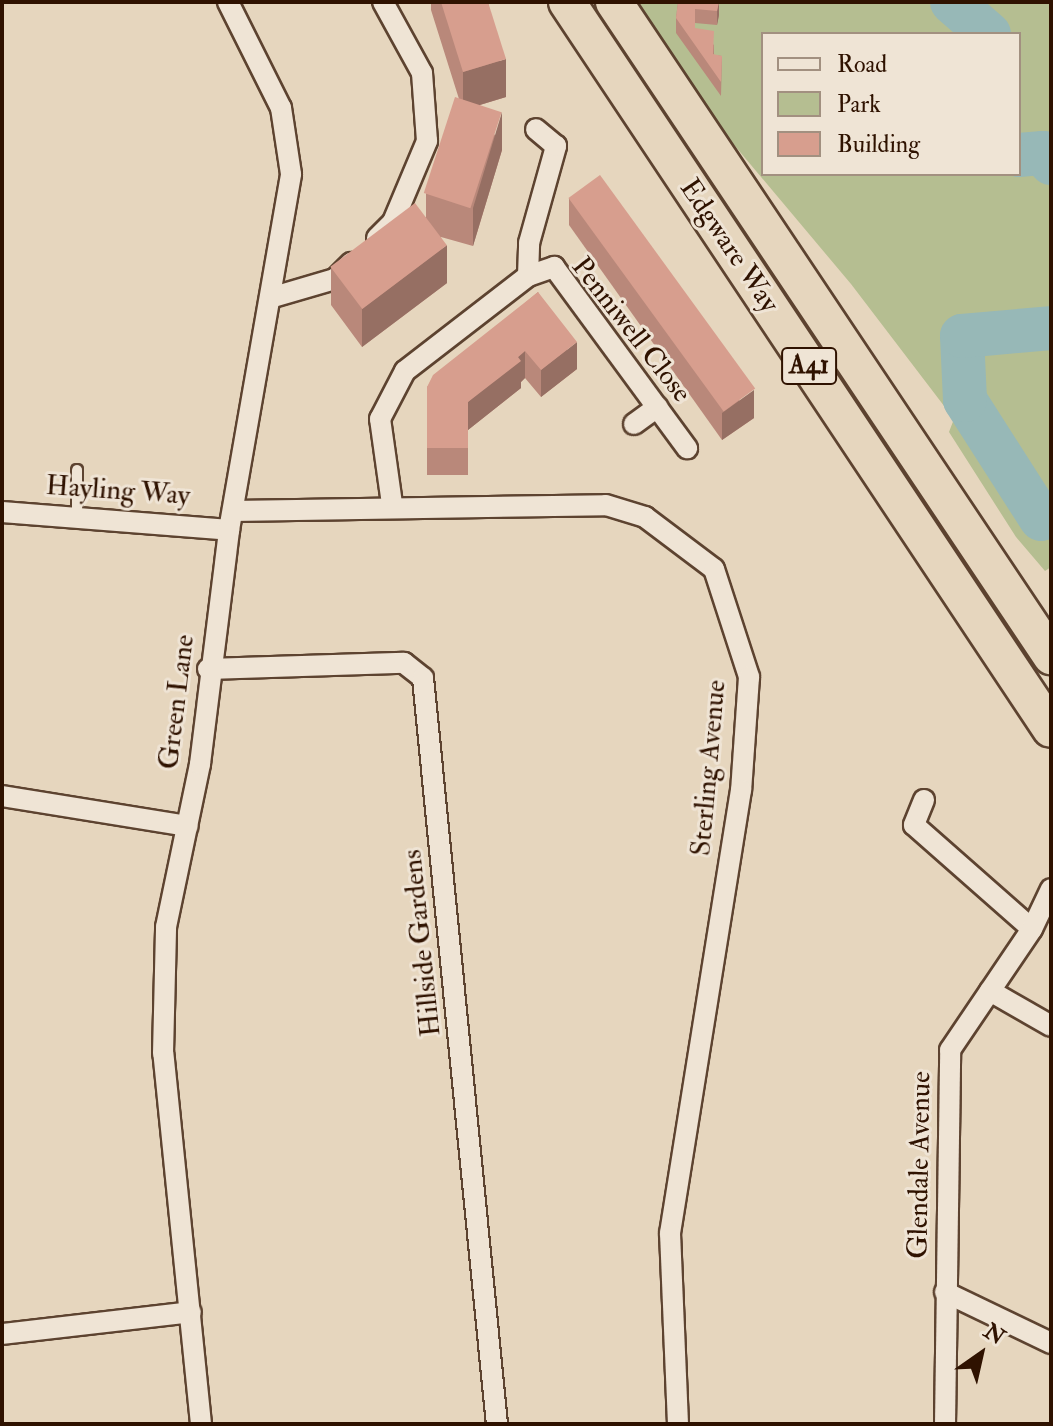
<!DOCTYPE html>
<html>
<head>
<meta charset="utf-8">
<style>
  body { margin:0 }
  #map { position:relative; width:1053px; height:1426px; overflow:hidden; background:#e6d6be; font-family:"IM FELL Double Pica",serif }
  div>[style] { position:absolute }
  .green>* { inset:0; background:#b5be91 }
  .river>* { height:44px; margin:-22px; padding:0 22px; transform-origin:22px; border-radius:22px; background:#97b8b7 }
  .roads { filter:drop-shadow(2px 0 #5d4330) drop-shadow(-2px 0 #5d4330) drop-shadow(0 2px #5d4330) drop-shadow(0 -2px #5d4330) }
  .lane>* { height:10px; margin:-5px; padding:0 5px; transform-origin:5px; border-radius:5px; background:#efe4d5 }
  .street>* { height:20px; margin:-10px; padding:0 10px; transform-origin:10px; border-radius:10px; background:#efe4d5 }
  .highway>* { height:36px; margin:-18px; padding:0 18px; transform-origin:18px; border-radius:18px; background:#e6d6be }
  .wall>* { inset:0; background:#b9887a }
  .shaded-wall>* { inset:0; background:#966f63 }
  .building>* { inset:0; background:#d79e8e; transform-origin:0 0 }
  span { translate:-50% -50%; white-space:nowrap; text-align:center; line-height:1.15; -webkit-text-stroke:6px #efe4d5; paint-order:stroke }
  .shield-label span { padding:2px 6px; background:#efe4d5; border:2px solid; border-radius:6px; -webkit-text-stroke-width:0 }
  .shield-label { font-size:26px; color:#2f1200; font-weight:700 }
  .street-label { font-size:28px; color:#2f1200 }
  .frame { position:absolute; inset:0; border:4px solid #2f1200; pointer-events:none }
  .legend { position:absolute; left:761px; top:32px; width:260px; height:144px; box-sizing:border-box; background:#efe4d5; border:2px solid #a29080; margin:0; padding:10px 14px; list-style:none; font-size:24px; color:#2f1200 }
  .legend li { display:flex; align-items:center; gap:16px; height:40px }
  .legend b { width:40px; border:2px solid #a29080 }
  .north { position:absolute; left:941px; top:1314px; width:80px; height:80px; -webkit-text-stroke:6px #efe4d5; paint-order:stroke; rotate:34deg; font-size:22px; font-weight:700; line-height:32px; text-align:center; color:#2f1200 }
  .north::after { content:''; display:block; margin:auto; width:28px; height:36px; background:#2f1200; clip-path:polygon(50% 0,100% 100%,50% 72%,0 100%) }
</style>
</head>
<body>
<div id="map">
  <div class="green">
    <div style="clip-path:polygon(evenodd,614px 2px,1051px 2px,1051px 567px,1045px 571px,1016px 537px,949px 432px,954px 419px,851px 284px,614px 2px,763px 34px,1019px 34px,1019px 174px,763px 174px,763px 34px)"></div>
  </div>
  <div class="river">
    <div style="left:952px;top:2px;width:49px;rotate:40.9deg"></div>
    <div style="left:1019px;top:155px;width:24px;rotate:-5deg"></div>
    <div style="left:1043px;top:153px;width:13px;rotate:51deg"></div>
    <div style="left:1041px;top:519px;width:141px;rotate:-122.6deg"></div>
    <div style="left:965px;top:400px;width:64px;rotate:-92.7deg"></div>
    <div style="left:962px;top:336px;width:89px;rotate:-5.1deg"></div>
  </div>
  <div class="roads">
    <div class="lane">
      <div style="left:77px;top:470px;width:47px;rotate:90deg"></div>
    </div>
    <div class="street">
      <div style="left:377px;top:238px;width:23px;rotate:-45deg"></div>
      <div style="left:393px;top:222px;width:88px;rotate:-67.2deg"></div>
      <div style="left:427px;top:141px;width:68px;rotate:-94.2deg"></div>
      <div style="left:422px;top:73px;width:81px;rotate:-118.8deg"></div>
      <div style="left:528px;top:276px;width:33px;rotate:-88deg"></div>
      <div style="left:529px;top:243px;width:101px;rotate:-74.4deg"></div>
      <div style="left:556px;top:146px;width:26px;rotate:-140deg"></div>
      <div style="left:270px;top:298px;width:68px;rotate:-16.3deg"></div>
      <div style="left:335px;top:279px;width:23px;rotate:-45deg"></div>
      <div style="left:634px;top:424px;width:29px;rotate:-36deg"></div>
      <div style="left:392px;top:504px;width:86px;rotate:-98deg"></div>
      <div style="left:380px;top:419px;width:54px;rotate:-62.5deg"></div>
      <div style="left:405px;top:371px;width:155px;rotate:-37.7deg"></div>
      <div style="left:528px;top:276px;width:28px;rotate:-19deg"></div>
      <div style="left:554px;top:267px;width:225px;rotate:53.7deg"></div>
      <div style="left:233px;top:511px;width:373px;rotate:-0.9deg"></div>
      <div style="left:606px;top:505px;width:41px;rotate:17.1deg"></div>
      <div style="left:645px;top:517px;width:86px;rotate:37deg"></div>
      <div style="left:714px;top:569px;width:114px;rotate:72deg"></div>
      <div style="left:749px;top:677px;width:113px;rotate:94deg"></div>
      <div style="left:741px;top:790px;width:449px;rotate:99.1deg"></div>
      <div style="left:670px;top:1233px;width:191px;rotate:87.6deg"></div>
      <div style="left:2px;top:512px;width:228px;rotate:4.5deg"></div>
      <div style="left:208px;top:669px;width:196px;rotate:-1.8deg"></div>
      <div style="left:404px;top:663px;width:24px;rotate:38deg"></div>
      <div style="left:423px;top:678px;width:750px;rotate:84.34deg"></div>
      <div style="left:2px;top:796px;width:188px;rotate:9.2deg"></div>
      <div style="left:924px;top:800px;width:27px;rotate:112deg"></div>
      <div style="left:914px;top:825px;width:157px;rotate:41.4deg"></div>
      <div style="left:990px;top:991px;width:70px;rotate:29.8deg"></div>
      <div style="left:945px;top:1292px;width:118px;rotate:25.7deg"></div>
      <div style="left:2px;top:1334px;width:190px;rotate:-6.6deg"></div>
      <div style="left:201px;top:1424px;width:373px;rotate:-95.8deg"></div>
      <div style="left:163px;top:1053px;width:126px;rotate:-88.6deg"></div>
      <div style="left:166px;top:927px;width:167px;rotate:-78.2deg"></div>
      <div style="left:200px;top:764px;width:236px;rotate:-82.9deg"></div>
      <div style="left:229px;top:530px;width:361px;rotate:-80.1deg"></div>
      <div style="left:291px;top:174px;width:67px;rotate:-98.6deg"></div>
      <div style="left:281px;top:108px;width:119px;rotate:-116.6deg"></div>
      <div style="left:945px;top:1424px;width:374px;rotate:-89.2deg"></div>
      <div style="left:950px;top:1050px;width:146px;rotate:-55.9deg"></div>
      <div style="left:1032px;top:929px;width:44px;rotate:-64.6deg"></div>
    </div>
    <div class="highway">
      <div style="left:567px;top:2px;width:873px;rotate:56.35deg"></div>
      <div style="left:614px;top:2px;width:787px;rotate:56.25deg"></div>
    </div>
  </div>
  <div class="wall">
    <div style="clip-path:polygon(431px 2px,488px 2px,506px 97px,480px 105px,502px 150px,473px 246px,441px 237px,447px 283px,362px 347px,331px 305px,331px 267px,426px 217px,426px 194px,459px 99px,431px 10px)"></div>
    <div style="clip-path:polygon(678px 2px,719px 2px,719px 15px,717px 25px,695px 23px,695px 29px,714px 45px,714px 55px,722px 56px,721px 96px,676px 33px,676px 18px)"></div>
    <div style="clip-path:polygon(569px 198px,754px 418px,722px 440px,569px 225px)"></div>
    <div style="clip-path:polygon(538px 292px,577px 369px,541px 397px,525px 378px,521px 382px,521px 388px,468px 430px,468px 475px,427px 475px,427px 387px)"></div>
  </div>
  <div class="shaded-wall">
    <div style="clip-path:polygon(719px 2px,719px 15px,717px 25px,717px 11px)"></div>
    <div style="clip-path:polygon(506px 59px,506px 97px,463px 110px,463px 72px)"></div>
    <div style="clip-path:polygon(502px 112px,502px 150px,473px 246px,473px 208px)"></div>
    <div style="clip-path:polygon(447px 245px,447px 283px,362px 347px,362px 309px)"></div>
    <div style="clip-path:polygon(577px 342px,577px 369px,541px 397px,541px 370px)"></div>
    <div style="clip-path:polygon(525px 351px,525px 378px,521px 382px,521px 388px,468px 430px,468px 402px)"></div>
    <div style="clip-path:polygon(754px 390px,754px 418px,722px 440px,722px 413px)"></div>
  </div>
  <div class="building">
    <div style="clip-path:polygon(441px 2px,488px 2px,506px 59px,463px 72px)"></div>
    <div style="clip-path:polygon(678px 2px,719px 2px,717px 11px,695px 9px,695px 28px,714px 31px,713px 54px,722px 56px,721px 82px,676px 18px)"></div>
    <div style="left:455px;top:97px;width:49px;height:101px;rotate:18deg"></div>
    <div style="left:600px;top:175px;width:264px;height:39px;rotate:54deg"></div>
    <div style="left:415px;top:203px;width:53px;height:106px;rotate:53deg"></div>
    <div style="clip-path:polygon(538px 292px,577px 342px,541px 370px,525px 351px,518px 357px,521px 361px,468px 402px,468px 448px,427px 448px,427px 387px,433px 375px)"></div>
  </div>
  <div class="shield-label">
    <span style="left:809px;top:366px">A41</span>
  </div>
  <div class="street-label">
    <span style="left:729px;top:246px;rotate:56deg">Edgware Way</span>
    <span style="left:631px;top:330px;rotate:52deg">Penniwell Close</span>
    <span style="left:118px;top:491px;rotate:4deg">Hayling Way</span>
    <span style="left:177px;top:702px;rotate:-83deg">Green Lane</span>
    <span style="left:709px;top:768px;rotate:-85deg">Sterling Avenue</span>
    <span style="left:422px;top:943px;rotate:-96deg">Hillside Gardens</span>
    <span style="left:920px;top:1165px;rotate:-89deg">Glendale Avenue</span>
  </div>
  <div class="frame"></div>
  <ul class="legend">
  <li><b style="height:10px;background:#efe4d5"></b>Road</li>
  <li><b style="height:22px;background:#b5be91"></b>Park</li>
  <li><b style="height:22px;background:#d79e8e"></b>Building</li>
  </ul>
  <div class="north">N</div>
</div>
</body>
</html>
